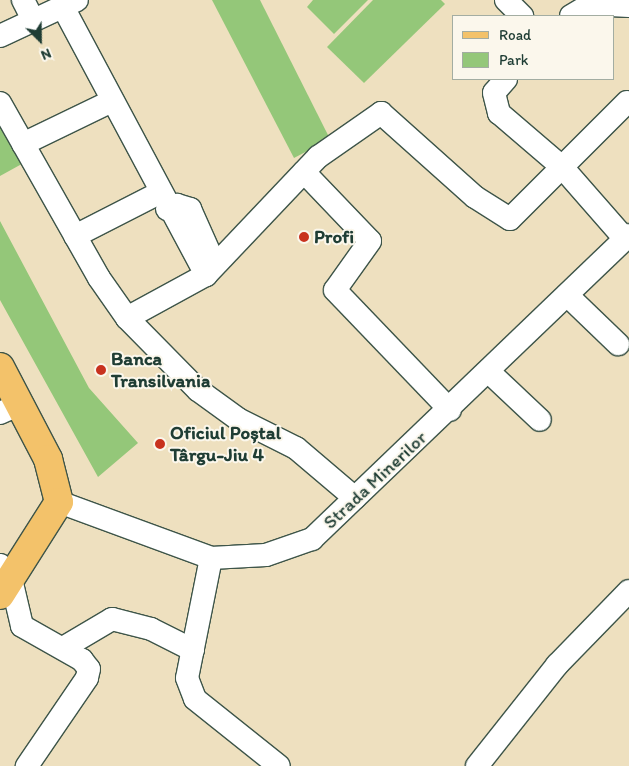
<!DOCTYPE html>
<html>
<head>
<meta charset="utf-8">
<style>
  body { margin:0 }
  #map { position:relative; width:629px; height:766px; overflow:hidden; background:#eee0bf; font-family:Itim,sans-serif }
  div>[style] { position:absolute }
  .green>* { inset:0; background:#94c779 }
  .roads { filter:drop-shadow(1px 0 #3e5549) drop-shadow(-1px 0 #3e5549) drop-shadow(0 1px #3e5549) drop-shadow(0 -1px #3e5549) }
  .minor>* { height:22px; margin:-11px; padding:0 11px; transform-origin:11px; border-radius:11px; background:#fff }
  .major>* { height:28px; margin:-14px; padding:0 14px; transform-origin:14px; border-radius:14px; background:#f3c26a }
  .dots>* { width:14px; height:14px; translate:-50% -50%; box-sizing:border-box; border:2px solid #fbf7ec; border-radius:50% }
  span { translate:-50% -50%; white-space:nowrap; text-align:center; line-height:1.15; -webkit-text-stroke:4px #fbf7ec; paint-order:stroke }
  .poi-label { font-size:19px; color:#1f3d34; font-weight:700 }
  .left { translate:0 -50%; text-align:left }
  .street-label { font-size:19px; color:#1f3d34 }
  .legend { position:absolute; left:452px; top:15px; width:162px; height:65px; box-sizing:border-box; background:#fbf7ec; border:1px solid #a3ada2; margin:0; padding:6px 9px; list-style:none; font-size:15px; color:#1f3d34 }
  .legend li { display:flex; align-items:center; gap:10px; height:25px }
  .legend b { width:25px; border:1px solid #a3ada2 }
  .north { position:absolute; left:15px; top:15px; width:50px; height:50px; -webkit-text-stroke:4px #fbf7ec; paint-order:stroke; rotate:157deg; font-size:14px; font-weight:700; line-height:20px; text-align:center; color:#1f3d34 }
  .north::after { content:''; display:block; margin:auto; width:18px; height:22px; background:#1f3d34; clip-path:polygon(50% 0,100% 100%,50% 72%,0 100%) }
</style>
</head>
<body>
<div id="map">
  <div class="green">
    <div style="clip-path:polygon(212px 0,260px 0,330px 139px,294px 158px)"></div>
    <div style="clip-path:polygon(313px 0,368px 0,334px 34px,307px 7px)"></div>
    <div style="clip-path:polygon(373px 0,441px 0,445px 4px,364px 83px,327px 47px)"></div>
    <div style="clip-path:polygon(0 110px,29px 160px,0 176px)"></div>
    <div style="clip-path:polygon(0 221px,89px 388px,138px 443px,98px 477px,0 300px)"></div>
  </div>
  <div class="roads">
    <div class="minor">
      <div style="left:23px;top:0;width:22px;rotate:63deg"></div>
      <div style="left:506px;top:0;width:23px;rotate:45deg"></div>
      <div style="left:63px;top:7px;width:304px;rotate:61.9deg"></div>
      <div style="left:571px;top:16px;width:23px;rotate:-31deg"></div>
      <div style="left:591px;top:4px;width:38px;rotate:3deg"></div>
      <div style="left:0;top:36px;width:85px;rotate:-25.1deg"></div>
      <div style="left:506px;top:79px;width:18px;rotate:131deg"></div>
      <div style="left:494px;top:93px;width:21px;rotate:76deg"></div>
      <div style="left:499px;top:113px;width:83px;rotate:40.6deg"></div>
      <div style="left:562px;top:167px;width:92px;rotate:-45deg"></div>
      <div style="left:0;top:103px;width:201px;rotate:60.5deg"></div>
      <div style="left:99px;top:278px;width:49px;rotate:55deg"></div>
      <div style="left:127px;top:318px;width:101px;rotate:45.4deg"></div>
      <div style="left:198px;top:390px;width:49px;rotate:35.9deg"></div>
      <div style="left:238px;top:419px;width:65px;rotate:26.6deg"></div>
      <div style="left:296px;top:448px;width:77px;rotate:40.3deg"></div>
      <div style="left:23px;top:144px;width:99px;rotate:-25.8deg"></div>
      <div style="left:304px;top:172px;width:95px;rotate:46.3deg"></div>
      <div style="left:370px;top:241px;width:60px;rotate:125.5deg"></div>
      <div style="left:335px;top:290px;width:166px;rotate:46.2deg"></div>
      <div style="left:167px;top:209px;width:11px;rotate:-22deg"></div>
      <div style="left:177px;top:205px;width:14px;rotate:17deg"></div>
      <div style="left:190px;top:209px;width:61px;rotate:65.9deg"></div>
      <div style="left:75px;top:236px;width:94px;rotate:-27.1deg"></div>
      <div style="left:567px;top:295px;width:71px;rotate:43.9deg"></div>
      <div style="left:127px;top:318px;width:90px;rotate:-28.6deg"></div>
      <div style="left:206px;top:275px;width:163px;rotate:-46.5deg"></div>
      <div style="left:318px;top:157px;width:77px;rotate:-34.9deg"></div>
      <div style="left:381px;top:113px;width:126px;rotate:41.8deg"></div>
      <div style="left:475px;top:197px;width:41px;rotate:32.2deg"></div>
      <div style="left:510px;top:219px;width:74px;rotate:-45deg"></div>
      <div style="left:562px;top:167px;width:96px;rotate:48.8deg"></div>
      <div style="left:488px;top:371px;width:71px;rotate:43.3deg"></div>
      <div style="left:0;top:413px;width:22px;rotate:-24deg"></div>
      <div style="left:59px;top:502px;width:162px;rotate:20.2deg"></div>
      <div style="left:211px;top:558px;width:55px;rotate:-3.1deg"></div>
      <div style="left:266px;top:555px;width:49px;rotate:-19.2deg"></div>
      <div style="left:312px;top:539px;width:439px;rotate:-43.8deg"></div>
      <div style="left:211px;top:558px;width:122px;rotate:101.3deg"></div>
      <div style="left:187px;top:678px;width:22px;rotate:69deg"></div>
      <div style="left:195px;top:699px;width:107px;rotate:38.6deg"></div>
      <div style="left:0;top:565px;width:18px;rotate:52deg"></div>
      <div style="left:11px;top:579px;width:48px;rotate:76.8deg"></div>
      <div style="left:22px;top:626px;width:69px;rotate:29.5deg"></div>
      <div style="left:82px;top:660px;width:11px;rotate:52deg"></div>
      <div style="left:89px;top:669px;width:9px;rotate:103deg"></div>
      <div style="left:87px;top:678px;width:107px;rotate:124.3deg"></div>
      <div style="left:63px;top:648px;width:57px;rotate:-30.6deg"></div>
      <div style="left:112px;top:619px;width:40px;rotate:14.4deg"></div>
      <div style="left:151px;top:629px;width:47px;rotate:26.6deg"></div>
      <div style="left:477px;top:766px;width:129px;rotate:-51.6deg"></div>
      <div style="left:557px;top:665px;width:103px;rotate:-45.8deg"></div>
    </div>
    <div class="major">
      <div style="left:0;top:367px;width:104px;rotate:62.4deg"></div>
      <div style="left:48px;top:459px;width:44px;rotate:75.7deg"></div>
      <div style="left:59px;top:502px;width:110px;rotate:122.4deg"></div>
    </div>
  </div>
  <div class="dots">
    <div style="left:304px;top:237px;background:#c8321e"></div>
    <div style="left:101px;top:370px;background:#c8321e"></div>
    <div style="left:160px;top:444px;background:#c8321e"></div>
  </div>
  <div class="poi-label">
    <span class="left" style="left:314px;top:237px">Profi</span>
    <span class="left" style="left:111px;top:370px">Banca<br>Transilvania</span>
    <span class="left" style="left:170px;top:444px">Oficiul Poștal<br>Târgu-Jiu 4</span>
  </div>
  <div class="street-label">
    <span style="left:375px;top:480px;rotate:-43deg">Strada Minerilor</span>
  </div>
  <ul class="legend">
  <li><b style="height:6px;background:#f3c26a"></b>Road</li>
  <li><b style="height:14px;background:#94c779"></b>Park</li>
  </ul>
  <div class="north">N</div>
</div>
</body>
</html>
